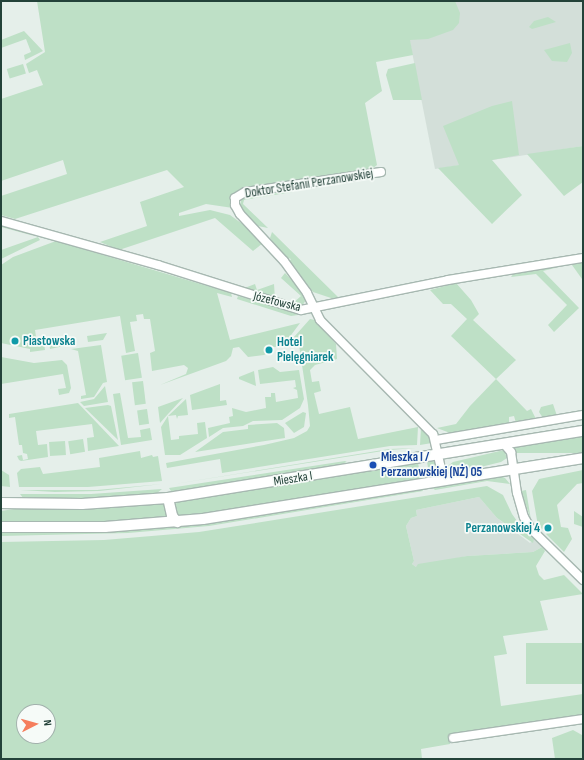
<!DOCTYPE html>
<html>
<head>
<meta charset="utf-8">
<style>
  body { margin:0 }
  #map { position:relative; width:584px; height:760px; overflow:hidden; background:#e5efea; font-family:"Sofia Sans Condensed",sans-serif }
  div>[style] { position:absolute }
  .built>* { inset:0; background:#d3dfd9 }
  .green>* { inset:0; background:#bee0c6; transform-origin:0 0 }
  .roads { filter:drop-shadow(1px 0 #a7b8b1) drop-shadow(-1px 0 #a7b8b1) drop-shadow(0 1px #a7b8b1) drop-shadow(0 -1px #a7b8b1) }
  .minor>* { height:8px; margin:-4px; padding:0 4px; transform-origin:4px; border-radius:4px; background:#fff }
  .tertiary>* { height:10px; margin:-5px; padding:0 5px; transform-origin:5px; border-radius:5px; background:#fff }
  .dots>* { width:11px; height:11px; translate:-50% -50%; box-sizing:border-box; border:2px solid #f6fbf8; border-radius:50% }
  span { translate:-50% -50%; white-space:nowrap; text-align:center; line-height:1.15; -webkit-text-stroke:3.5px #f6fbf8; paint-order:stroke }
  .street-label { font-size:13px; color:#234239 }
  .culture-label { font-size:13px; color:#0d838f; font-weight:700 }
  .left { translate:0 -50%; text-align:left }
  .right { translate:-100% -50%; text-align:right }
  .transit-label { font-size:13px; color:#164399; font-weight:700 }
  .frame { position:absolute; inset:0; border:2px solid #234239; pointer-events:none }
  .north { position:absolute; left:16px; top:704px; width:40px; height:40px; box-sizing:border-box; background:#f6fbf8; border:1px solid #a2b1ac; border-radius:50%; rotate:84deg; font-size:11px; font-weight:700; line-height:16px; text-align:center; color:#234239 }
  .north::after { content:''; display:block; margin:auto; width:14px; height:18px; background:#f57e5d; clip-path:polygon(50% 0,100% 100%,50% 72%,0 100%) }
</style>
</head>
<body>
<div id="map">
  <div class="built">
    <div style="clip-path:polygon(402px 1px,583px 1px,583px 146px,435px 169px)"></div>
    <div style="clip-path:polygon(479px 497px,497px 518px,530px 543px,534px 539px,542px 547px,533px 552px,467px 556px,416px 567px,412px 564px,414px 561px,406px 526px,411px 518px,417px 516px,416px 510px)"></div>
  </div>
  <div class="green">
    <div style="clip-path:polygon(37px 1px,455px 1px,460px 13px,459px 23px,453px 30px,428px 39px,410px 40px,413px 55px,376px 62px,382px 91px,365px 103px,377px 165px,373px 168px,239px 190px,232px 194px,233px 208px,206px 204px,179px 213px,179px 216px,210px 210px,230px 215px,255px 233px,263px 243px,253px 251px,215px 218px,119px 250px,100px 242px,147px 226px,140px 202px,184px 187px,167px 170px,15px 219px,1px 215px,1px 196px,67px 174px,63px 160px,1px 181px,1px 99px,43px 85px,37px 70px,29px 73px,26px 64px,45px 52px)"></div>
    <div style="clip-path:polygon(548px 17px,556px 22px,532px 29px,529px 27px,534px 21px)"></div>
    <div style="clip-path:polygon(24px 31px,43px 51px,25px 60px,24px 55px,31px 52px,26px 39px,1px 48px,1px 40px)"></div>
    <div style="clip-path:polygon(570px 43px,572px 53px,567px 62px,552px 61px,544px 50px)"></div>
    <div style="clip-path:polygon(415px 63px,422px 100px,393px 100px,386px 75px,388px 69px)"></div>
    <div style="left:23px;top:64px;width:10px;height:17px;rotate:73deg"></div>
    <div style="clip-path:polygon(512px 101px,519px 155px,492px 160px,522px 195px,492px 224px,438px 168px,459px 165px,443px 126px,492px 106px)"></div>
    <div style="clip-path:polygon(583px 146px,583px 182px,564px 196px,527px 154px)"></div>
    <div style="clip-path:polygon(293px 192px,244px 200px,243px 204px,268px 228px,258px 226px,243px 212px,240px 206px,241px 200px,252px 195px)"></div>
    <div style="clip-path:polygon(1px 225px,38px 237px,40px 240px,1px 259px,1px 250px,38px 237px,1px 227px)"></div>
    <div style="clip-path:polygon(272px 232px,338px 297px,343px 296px,334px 299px,313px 292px,289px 262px,291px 259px,283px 256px,270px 238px)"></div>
    <div style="clip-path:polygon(56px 241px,231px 293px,232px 297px,217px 293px,230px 340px,300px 323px,283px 346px,265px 348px,266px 354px,264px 355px,248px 357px,239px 347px,233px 348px,231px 356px,226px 361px,160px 385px,186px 374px,188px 368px,184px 365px,152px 371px,150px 353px,155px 351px,150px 319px,144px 319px,143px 314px,136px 315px,137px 321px,130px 322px,135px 351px,126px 353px,120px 316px,35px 330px,37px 343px,44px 343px,45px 350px,30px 352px,30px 349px,1px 343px,1px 265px,13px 257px)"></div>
    <div style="clip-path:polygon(583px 262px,583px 278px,582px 279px,572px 265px)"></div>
    <div style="clip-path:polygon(558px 265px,559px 267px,543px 271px,579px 308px,554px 332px,548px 325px,567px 305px,536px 274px,511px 277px,514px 273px)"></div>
    <div style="clip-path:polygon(285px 273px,303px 292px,306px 300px,302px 306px,292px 304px,301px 296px,281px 278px)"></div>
    <div style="clip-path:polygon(456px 283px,471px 300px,479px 314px,473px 320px,516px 360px,496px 379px,527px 411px,531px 409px,536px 419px,516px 423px,514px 416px,509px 417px,509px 424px,450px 433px,437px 428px,456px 424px,470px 406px,496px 379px,451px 336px,467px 319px,451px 304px,443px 304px,430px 290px)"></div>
    <div style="clip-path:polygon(255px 284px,257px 290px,274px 284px,275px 299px,242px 289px)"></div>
    <div style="clip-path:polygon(238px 296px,290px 310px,298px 315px,291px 316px,237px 299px)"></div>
    <div style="clip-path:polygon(310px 319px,315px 320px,336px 344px,337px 359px,315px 365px,310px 370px,312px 382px,319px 381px,321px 391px,314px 393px,319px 414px,350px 407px,358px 439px,418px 427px,417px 445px,390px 446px,222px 473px,220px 459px,167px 468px,166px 463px,264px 445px,294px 438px,307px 431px,310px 426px,308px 405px,299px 345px,286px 346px)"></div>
    <div style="clip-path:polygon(107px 333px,103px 340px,88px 342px,87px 336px)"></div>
    <div style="clip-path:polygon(63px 340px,64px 346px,50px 349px,49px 342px)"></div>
    <div style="clip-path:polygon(101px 345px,107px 382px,103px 383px,94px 397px,81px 399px,81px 396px,86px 395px,78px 351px,71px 349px)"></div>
    <div style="left:138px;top:353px;width:25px;height:17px;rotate:81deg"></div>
    <div style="clip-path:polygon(1px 357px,34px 363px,62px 360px,67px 365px,71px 388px,69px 393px,59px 395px,58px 389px,66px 388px,63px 374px,1px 384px)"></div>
    <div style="clip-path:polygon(273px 367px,280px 372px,299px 370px,304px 399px,300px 408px,282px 420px,253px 421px,243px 426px,223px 428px,209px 437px,208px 428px,230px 423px,229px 417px,233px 416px,232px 408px,246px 412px,266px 408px,265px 397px,271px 397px,271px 393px,275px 393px,276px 402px,298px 398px,297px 390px,293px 388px,296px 387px,295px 380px,260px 384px,258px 370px)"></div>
    <div style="clip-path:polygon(254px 371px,256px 386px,239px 379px,239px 377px)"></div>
    <div style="left:143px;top:381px;width:23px;height:11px;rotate:83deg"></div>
    <div style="clip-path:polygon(220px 384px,220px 401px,226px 400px,227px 405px,192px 410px,190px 395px)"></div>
    <div style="clip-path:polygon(105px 386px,108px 402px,84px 406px,80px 402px,94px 399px)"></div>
    <div style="clip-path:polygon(120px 393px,128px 438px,141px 437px,140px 430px,150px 428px,152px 440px,121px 445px,113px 394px)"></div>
    <div style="clip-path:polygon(183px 398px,168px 414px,160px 423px,158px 407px)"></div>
    <div style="clip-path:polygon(186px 399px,188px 415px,178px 416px,177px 419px,176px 415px,168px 416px,171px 440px,179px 439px,179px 436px,198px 434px,197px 423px,205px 422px,207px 438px,180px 455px,165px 455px,161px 427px,168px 416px)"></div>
    <div style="clip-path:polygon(78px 403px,119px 446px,88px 451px,87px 438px,94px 437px,92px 424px,36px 431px,38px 445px,47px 444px,48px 457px,21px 461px,19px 460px,17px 456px,22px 455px,23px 460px,28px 459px,27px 454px,23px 453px,22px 445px,19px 445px,15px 417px,9px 418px,9px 414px)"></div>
    <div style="clip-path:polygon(553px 404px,557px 416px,543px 418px,539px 412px,541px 407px)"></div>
    <div style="clip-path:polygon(108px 405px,111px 406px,118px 440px,85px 408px)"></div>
    <div style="left:147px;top:409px;width:15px;height:10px;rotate:82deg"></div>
    <div style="clip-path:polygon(303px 412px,306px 413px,304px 427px,294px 433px,285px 423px)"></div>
    <div style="clip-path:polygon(277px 423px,284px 428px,285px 438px,195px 452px,223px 432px,248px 429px,248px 425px)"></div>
    <div style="clip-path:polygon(583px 425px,449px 448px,446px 447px)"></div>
    <div style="clip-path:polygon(421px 427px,430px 437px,432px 443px,420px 445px)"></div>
    <div style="left:583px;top:436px;width:17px;height:68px;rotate:90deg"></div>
    <div style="left:83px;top:439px;width:13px;height:15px;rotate:81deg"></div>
    <div style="left:65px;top:441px;width:14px;height:16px;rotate:86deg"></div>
    <div style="clip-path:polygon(416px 448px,389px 450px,168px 485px,389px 449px)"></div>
    <div style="clip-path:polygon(504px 450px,507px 458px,501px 462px,456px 473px,449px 473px,445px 468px,453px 462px)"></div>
    <div style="clip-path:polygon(140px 451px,141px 458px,152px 455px,153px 457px,158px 456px,162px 481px,88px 487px,19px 487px,17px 473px,21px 469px,40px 467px,43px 474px,100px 467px,99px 458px)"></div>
    <div style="clip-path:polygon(345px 461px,347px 462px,336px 466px,177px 492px,171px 491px,169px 488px)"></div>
    <div style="clip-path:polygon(434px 461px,438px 475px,430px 478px,427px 462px)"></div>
    <div style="clip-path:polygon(418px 463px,421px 479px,213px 513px,180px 516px,174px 510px,174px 505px,178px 502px)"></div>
    <div style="clip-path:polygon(1px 470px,9px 475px,10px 487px,1px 486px)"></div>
    <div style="clip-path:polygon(583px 470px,583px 483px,577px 484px,557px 505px,561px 527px,568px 528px,572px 539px,564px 552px,546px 534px,549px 531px,545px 527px,541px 530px,538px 526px,532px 491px,539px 479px)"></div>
    <div style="clip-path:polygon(501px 476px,505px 478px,510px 484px,487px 481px,435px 490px,432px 487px)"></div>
    <div style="clip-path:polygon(162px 484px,99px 491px,55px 492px,20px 490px,97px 490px)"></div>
    <div style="clip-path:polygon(evenodd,487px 486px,503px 495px,512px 514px,525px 532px,534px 539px,533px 543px,497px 518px,479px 497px,416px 510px,417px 516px,411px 518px,406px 526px,414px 561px,412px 564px,416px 567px,418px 564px,467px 556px,533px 552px,542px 547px,545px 551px,536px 566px,539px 575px,544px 580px,564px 575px,583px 594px,540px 601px,548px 630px,503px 636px,507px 654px,494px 656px,501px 706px,583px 694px,583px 716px,449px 737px,450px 744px,421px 749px,422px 759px,1px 759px,1px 542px,104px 540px,199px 532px,487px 486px,24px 712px,48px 712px,48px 736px,24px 736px,24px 712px)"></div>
    <div style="clip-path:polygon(162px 489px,156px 494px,91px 498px,24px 499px,20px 494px,91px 494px)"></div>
    <div style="clip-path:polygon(422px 489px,423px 491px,209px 526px,128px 533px,1px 536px,1px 532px,117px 531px,205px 523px)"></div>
    <div style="clip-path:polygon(526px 490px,531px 520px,521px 491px)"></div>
    <div style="clip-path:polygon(163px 503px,167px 518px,98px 522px,1px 522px,1px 511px,14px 509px,87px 509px)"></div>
    <div style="clip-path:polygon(574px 511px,583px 517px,583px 527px,574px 524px)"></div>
    <div style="left:583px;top:643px;width:41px;height:57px;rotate:90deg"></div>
    <div style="clip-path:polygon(573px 730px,582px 735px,583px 759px,555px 759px,552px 738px)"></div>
  </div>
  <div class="roads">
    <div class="minor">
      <div style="left:381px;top:172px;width:137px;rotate:171.6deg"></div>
      <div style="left:245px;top:192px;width:12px;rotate:149deg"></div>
      <div style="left:235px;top:198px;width:7px;rotate:90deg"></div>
      <div style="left:235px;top:205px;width:10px;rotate:61deg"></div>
      <div style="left:240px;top:214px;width:64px;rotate:46.9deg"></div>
      <div style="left:284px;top:261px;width:39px;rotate:54deg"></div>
      <div style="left:307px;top:293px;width:30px;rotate:64deg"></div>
      <div style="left:320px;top:320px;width:161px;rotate:45.3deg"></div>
      <div style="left:433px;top:434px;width:40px;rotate:77deg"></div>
      <div style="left:442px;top:473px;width:8px;rotate:45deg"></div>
      <div style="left:1px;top:221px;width:163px;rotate:15.7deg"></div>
      <div style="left:158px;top:265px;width:150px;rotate:17.5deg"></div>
      <div style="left:301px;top:310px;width:150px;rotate:-11.5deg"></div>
      <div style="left:448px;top:280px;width:137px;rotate:-9.3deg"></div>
      <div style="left:436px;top:440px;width:149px;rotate:-9.7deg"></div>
      <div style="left:504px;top:444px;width:11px;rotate:49deg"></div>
      <div style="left:511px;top:452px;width:41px;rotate:81.7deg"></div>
      <div style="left:517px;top:493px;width:25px;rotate:74deg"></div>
      <div style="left:524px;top:517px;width:14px;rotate:60deg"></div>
      <div style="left:531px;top:529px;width:73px;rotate:44.4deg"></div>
      <div style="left:453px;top:738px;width:131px;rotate:-8.3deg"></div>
    </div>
    <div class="tertiary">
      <div style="left:168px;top:498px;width:18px;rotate:77deg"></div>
      <div style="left:172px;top:516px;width:8px;rotate:50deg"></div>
      <div style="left:1px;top:503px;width:81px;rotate:0.7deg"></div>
      <div style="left:82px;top:504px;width:86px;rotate:-4deg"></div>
      <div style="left:168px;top:498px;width:420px;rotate:-9.2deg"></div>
      <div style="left:1px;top:527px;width:104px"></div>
      <div style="left:105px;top:527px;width:98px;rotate:-4.7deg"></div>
      <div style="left:203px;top:519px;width:385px;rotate:-9.1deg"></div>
    </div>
  </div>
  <div class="dots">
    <div style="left:15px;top:341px;background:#0f9aa8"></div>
    <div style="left:269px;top:350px;background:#0f9aa8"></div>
    <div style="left:373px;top:465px;background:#1a4fb4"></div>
    <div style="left:548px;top:528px;background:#0f9aa8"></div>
  </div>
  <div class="street-label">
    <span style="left:309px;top:184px;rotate:-9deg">Doktor Stefanii Perzanowskiej</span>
    <span style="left:277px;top:302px;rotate:14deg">Józefowska</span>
    <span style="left:293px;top:479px;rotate:-9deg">Mieszka I</span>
  </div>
  <div class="culture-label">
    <span class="left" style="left:23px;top:341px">Piastowska</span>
    <span class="left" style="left:277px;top:350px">Hotel<br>Pielęgniarek</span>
    <span class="right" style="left:540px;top:528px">Perzanowskiej 4</span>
  </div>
  <div class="transit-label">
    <span class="left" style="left:381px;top:465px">Mieszka I /<br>Perzanowskiej (NŻ) 05</span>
  </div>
  <div class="frame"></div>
  <div class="north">N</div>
</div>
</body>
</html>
